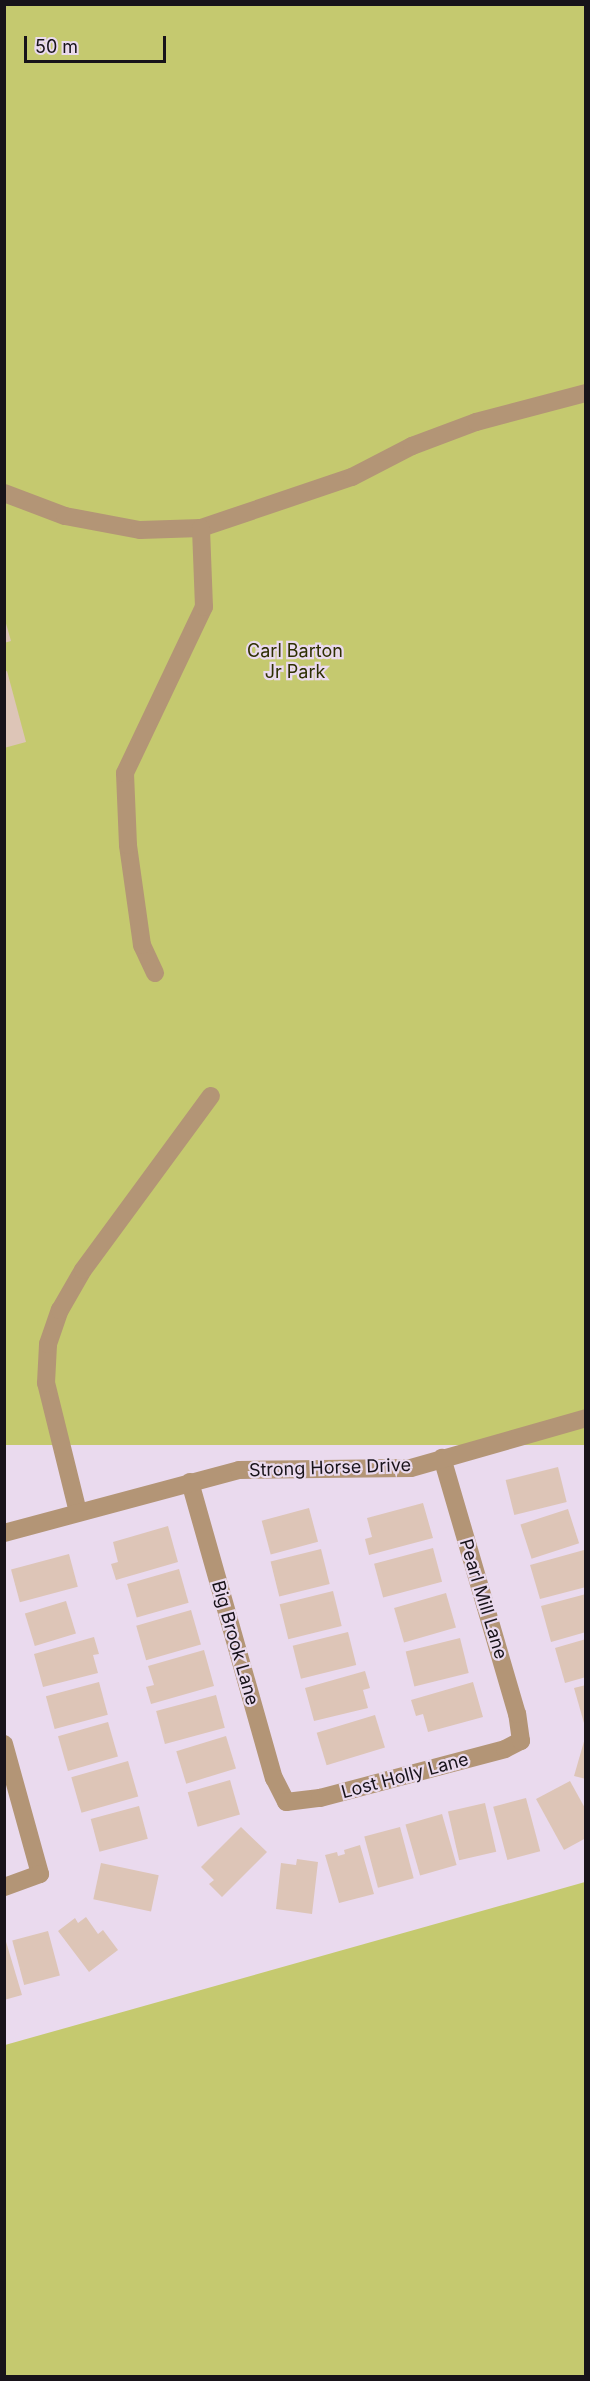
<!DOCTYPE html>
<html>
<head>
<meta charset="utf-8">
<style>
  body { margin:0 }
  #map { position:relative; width:590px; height:2381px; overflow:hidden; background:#eadaee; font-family:Inter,sans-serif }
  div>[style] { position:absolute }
  .green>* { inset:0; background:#c5c96f; transform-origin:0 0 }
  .building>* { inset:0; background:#ddc5b7; transform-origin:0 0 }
  .minor>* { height:18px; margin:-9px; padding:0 9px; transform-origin:9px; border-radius:9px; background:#b39576 }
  span { translate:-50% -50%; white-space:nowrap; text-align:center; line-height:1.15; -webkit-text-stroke:4.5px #eadaee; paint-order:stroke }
  .park-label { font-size:18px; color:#2e2f02 }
  .street-label { font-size:18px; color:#18131a }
  .frame { position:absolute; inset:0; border:6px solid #18131a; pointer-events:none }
  .scale { position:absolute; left:24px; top:36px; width:142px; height:27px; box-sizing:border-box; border:3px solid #18131a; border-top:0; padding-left:8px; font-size:18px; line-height:21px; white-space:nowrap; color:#18131a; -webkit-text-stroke:4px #eadaee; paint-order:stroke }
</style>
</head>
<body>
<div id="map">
  <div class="green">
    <div style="left:4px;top:5px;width:582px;height:1440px"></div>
    <div style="clip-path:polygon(585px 1882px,585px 2376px,5px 2376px,5px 2045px)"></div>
  </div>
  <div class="building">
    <div style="clip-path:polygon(5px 620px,11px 641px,4px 643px,4px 621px)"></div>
    <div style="clip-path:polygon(7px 671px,26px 742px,4px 748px,4px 672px)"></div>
    <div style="left:558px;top:1467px;width:36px;height:54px;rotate:76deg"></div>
    <div style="clip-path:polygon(423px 1503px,433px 1538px,369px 1555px,365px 1539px,372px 1537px,367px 1518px)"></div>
    <div style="left:309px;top:1508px;width:35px;height:49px;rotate:75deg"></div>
    <div style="left:568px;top:1509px;width:36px;height:50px;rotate:72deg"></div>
    <div style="clip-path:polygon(168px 1526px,178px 1562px,116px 1580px,111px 1564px,118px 1562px,113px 1542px)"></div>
    <div style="left:433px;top:1548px;width:35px;height:61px;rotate:75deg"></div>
    <div style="left:321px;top:1549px;width:36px;height:52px;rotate:76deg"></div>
    <div style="clip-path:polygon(584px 1550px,586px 1587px,540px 1599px,530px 1565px)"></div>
    <div style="left:69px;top:1554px;width:34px;height:60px;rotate:75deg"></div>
    <div style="left:179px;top:1569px;width:35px;height:54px;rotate:74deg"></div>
    <div style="left:333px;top:1591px;width:36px;height:55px;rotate:76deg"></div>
    <div style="left:446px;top:1593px;width:36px;height:54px;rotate:74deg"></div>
    <div style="clip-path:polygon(586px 1594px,586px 1632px,551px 1642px,541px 1606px)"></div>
    <div style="left:66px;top:1601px;width:34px;height:43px;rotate:73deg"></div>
    <div style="left:191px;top:1610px;width:36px;height:57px;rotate:74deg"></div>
    <div style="left:348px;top:1632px;width:34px;height:57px;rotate:76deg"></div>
    <div style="clip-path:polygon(94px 1637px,99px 1654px,93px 1655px,98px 1673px,43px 1687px,34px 1654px)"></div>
    <div style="left:460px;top:1638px;width:36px;height:56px;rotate:76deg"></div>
    <div style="clip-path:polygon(586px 1639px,586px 1677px,565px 1683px,555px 1648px)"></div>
    <div style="clip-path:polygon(204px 1650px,214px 1686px,151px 1704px,146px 1687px,154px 1685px,148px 1666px)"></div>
    <div style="clip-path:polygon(365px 1671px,370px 1688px,363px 1690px,368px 1708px,314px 1721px,305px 1688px)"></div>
    <div style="left:99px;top:1682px;width:34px;height:55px;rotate:75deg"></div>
    <div style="clip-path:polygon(473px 1682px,483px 1717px,428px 1732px,423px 1714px,416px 1716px,411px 1700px)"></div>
    <div style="clip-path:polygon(586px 1685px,586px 1723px,584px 1723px,574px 1688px)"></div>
    <div style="left:216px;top:1695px;width:34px;height:62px;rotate:75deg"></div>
    <div style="left:375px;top:1715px;width:34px;height:61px;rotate:73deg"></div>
    <div style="left:108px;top:1722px;width:36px;height:52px;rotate:74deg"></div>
    <div style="left:226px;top:1736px;width:34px;height:52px;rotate:73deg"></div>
    <div style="clip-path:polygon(585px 1738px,586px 1738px,586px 1779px,574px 1776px)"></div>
    <div style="left:128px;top:1761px;width:37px;height:59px;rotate:74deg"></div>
    <div style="left:230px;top:1780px;width:36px;height:44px;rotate:74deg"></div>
    <div style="clip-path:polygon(570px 1781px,586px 1810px,586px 1838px,564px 1850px,536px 1799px)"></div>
    <div style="left:526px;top:1798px;width:55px;height:34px;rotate:75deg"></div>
    <div style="left:485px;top:1803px;width:50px;height:38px;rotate:77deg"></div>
    <div style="left:139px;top:1806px;width:34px;height:50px;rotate:75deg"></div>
    <div style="left:442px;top:1814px;width:53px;height:38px;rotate:74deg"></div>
    <div style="clip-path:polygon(241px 1827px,267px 1852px,222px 1897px,209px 1884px,214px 1880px,201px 1867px)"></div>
    <div style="left:400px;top:1827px;width:53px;height:37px;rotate:75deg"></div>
    <div style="clip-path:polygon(360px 1845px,374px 1894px,339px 1903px,325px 1855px,337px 1852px,338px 1856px,345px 1854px,344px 1850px)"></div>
    <div style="clip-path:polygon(297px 1859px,318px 1862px,312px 1914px,276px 1909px,281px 1863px,296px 1865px)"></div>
    <div style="left:101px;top:1863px;width:59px;height:37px;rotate:12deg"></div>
    <div style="clip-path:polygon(86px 1917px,98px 1934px,103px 1930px,118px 1950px,89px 1972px,58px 1931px,75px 1918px,78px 1923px)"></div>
    <div style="left:48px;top:1931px;width:46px;height:37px;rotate:75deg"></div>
    <div style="clip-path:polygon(4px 1935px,22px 1995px,4px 2000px)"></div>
  </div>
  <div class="minor">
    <div style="left:4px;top:493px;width:65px;rotate:20.7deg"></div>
    <div style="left:65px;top:516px;width:76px;rotate:10.6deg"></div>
    <div style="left:140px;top:530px;width:61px;rotate:-1.9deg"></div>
    <div style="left:201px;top:528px;width:159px;rotate:-18.7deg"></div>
    <div style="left:352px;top:477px;width:68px;rotate:-27.3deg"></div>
    <div style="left:412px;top:446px;width:68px;rotate:-20.6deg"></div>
    <div style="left:476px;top:422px;width:114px;rotate:-14.8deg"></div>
    <div style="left:155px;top:973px;width:31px;rotate:-115deg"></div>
    <div style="left:142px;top:945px;width:101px;rotate:-98deg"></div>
    <div style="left:128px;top:845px;width:72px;rotate:-92.4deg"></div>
    <div style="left:125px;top:773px;width:184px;rotate:-64.6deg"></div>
    <div style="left:204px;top:607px;width:79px;rotate:-92.2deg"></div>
    <div style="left:190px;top:1482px;width:308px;rotate:74.2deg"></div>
    <div style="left:274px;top:1778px;width:27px;rotate:63deg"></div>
    <div style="left:286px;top:1802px;width:34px;rotate:-7deg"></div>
    <div style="left:320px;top:1798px;width:191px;rotate:-14.8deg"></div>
    <div style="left:505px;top:1749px;width:18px;rotate:-27deg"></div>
    <div style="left:521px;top:1741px;width:27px;rotate:-98deg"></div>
    <div style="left:517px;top:1714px;width:267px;rotate:-106.3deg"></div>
    <div style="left:78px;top:1512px;width:133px;rotate:-103.9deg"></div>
    <div style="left:46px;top:1383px;width:39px;rotate:-87deg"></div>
    <div style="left:48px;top:1344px;width:36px;rotate:-71deg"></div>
    <div style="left:60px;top:1310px;width:46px;rotate:-60.1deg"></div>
    <div style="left:83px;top:1270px;width:216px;rotate:-53.7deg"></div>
    <div style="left:4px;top:1533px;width:243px;rotate:-15deg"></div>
    <div style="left:239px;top:1470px;width:172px;rotate:-0.7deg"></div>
    <div style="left:411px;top:1468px;width:182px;rotate:-15.9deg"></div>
    <div style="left:4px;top:1744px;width:135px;rotate:74.5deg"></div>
    <div style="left:40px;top:1874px;width:38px;rotate:160deg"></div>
  </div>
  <div class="park-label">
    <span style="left:295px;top:662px">Carl Barton<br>Jr Park</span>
  </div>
  <div class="street-label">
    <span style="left:330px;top:1468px;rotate:-2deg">Strong Horse Drive</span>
    <span style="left:483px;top:1599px;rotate:73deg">Pearl Mill Lane</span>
    <span style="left:235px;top:1643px;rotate:74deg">Big Brook Lane</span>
    <span style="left:405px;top:1776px;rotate:-15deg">Lost Holly Lane</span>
  </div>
  <div class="frame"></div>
  <div class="scale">50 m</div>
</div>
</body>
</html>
